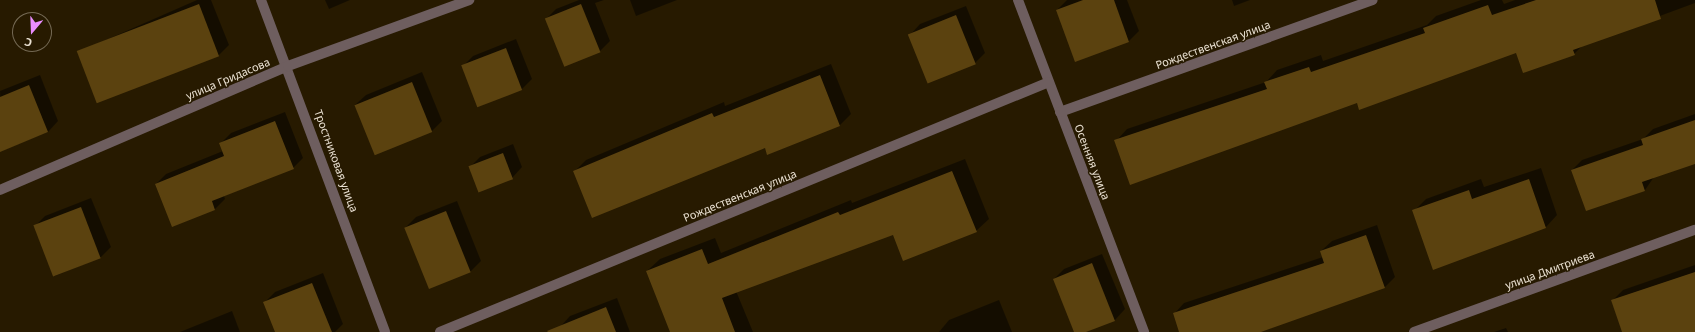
<!DOCTYPE html>
<html>
<head>
<meta charset="utf-8">
<style>
  body { margin:0 }
  #map { position:relative; width:1695px; height:332px; overflow:hidden; background:#271a00; font-family:"Noto Sans",sans-serif }
  div>[style] { position:absolute }
  .shadow>* { inset:0; background:#0007 }
  .building>* { inset:0; background:#5b420f; transform-origin:0 0 }
  .minor>* { height:10px; margin:-5px; padding:0 5px; transform-origin:5px; border-radius:5px; background:#6e5e5f }
  span { translate:-50% -50%; white-space:nowrap; text-align:center; line-height:1.15; -webkit-text-stroke:3px #271a00; paint-order:stroke }
  .street-label { font-size:11px; color:#eae1d2 }
  .north { position:absolute; left:12px; top:12px; width:40px; height:40px; box-sizing:border-box; background:#271a00; border:1px solid #756a54; border-radius:50%; rotate:199deg; font-size:11px; font-weight:700; line-height:16px; text-align:center; color:#eae1d2 }
  .north::after { content:''; display:block; margin:auto; width:14px; height:18px; background:#e98dfe; clip-path:polygon(50% 0,100% 100%,50% 72%,0 100%) }
</style>
</head>
<body>
<div id="map">
  <div class="shadow">
    <div style="clip-path:polygon(197px 0,211px 0,229px 45px,219px 55px,80px 57px,90px 47px)"></div>
    <div style="clip-path:polygon(325px 0,350px 0,329px 9px)"></div>
    <div style="clip-path:polygon(579px 0,604px 0,595px 3px,610px 41px,600px 51px,564px 65px,546px 19px,556px 9px)"></div>
    <div style="clip-path:polygon(630px 0,677px 0,636px 16px)"></div>
    <div style="clip-path:polygon(1067px 0,1127px 0,1139px 31px,1129px 41px,1076px 60px,1057px 10px)"></div>
    <div style="clip-path:polygon(1232px 0,1250px 0,1234px 6px)"></div>
    <div style="clip-path:polygon(1481px 0,1502px 0,1504px 4px,1515px 0,1695px 0,1695px 3px,1584px 44px,1574px 54px,1517px 51px,1358px 102px,1116px 141px,1127px 129px,1266px 82px,1277px 70px,1321px 55px,1323px 61px,1427px 25px,1436px 16px)"></div>
    <div style="clip-path:polygon(966px 6px,985px 53px,975px 63px,910px 35px,920px 24px)"></div>
    <div style="clip-path:polygon(516px 39px,532px 79px,522px 89px,479px 106px,463px 66px,473px 56px)"></div>
    <div style="clip-path:polygon(831px 64px,851px 114px,840px 125px,768px 154px,765px 147px,575px 171px,586px 160px,724px 102px,725px 106px)"></div>
    <div style="clip-path:polygon(422px 72px,442px 121px,432px 131px,355px 105px,366px 95px)"></div>
    <div style="clip-path:polygon(40px 75px,58px 121px,48px 132px,3px 150px,0 91px)"></div>
    <div style="clip-path:polygon(285px 112px,303px 158px,293px 168px,224px 196px,225px 199px,215px 209px,173px 226px,156px 184px,166px 174px,223px 151px,220px 144px,231px 133px)"></div>
    <div style="clip-path:polygon(1695px 114px,1695px 163px,1654px 177px,1645px 190px,1587px 210px,1572px 170px,1582px 160px,1643px 139px,1653px 129px)"></div>
    <div style="clip-path:polygon(513px 144px,522px 167px,512px 178px,470px 167px,480px 157px)"></div>
    <div style="clip-path:polygon(965px 159px,989px 219px,976px 231px,893px 234px,736px 291px,753px 332px,671px 332px,647px 271px,660px 259px,715px 238px,721px 253px,851px 200px,852px 203px)"></div>
    <div style="clip-path:polygon(1541px 168px,1557px 215px,1546px 227px,1414px 211px,1426px 199px,1481px 179px,1484px 187px)"></div>
    <div style="clip-path:polygon(91px 198px,111px 247px,101px 257px,55px 276px,35px 226px,45px 216px)"></div>
    <div style="clip-path:polygon(457px 201px,481px 261px,470px 272px,405px 228px,416px 217px)"></div>
    <div style="clip-path:polygon(1377px 225px,1395px 277px,1385px 287px,1254px 332px,1180px 332px,1174px 314px,1184px 303px,1323px 257px,1321px 251px,1332px 241px)"></div>
    <div style="clip-path:polygon(1102px 254px,1125px 309px,1115px 320px,1075px 332px,1054px 279px,1064px 269px)"></div>
    <div style="clip-path:polygon(1695px 265px,1695px 329px,1623px 332px,1612px 301px,1623px 290px)"></div>
    <div style="clip-path:polygon(323px 273px,343px 324px,335px 332px,276px 332px,265px 302px,275px 292px)"></div>
    <div style="clip-path:polygon(617px 298px,630px 332px,562px 332px,560px 327px,570px 316px)"></div>
    <div style="clip-path:polygon(999px 300px,1012px 332px,939px 332px,949px 320px)"></div>
    <div style="clip-path:polygon(232px 311px,240px 332px,180px 332px)"></div>
    <div style="clip-path:polygon(1506px 328px,1508px 332px,1494px 332px)"></div>
  </div>
  <div class="building">
    <div style="clip-path:polygon(1083px 0,1114px 0,1129px 42px,1075px 62px,1056px 10px)"></div>
    <div style="clip-path:polygon(1536px 0,1655px 0,1661px 19px,1573px 50px,1575px 55px,1523px 73px,1516px 53px,1359px 110px,1357px 103px,1130px 185px,1114px 140px,1267px 89px,1264px 82px,1309px 67px,1311px 72px,1425px 33px,1423px 28px,1488px 5px,1492px 15px)"></div>
    <div style="left:199px;top:4px;width:56px;height:131px;rotate:69deg"></div>
    <div style="left:581px;top:4px;width:52px;height:39px;rotate:68deg"></div>
    <div style="left:956px;top:15px;width:53px;height:52px;rotate:68deg"></div>
    <div style="left:506px;top:48px;width:45px;height:48px;rotate:69deg"></div>
    <div style="clip-path:polygon(820px 75px,840px 126px,767px 155px,765px 148px,592px 218px,573px 171px,712px 113px,714px 117px)"></div>
    <div style="left:412px;top:82px;width:54px;height:62px;rotate:68deg"></div>
    <div style="clip-path:polygon(29px 85px,48px 132px,0 152px,0 97px)"></div>
    <div style="clip-path:polygon(1695px 120px,1695px 164px,1642px 182px,1645px 191px,1586px 211px,1571px 170px,1643px 145px,1641px 139px)"></div>
    <div style="clip-path:polygon(275px 121px,294px 169px,212px 201px,215px 210px,172px 227px,155px 184px,224px 156px,219px 143px)"></div>
    <div style="left:503px;top:153px;width:28px;height:37px;rotate:69deg"></div>
    <div style="clip-path:polygon(952px 171px,977px 232px,903px 261px,893px 235px,722px 298px,735px 332px,670px 332px,646px 271px,702px 249px,708px 264px,838px 212px,840px 215px)"></div>
    <div style="clip-path:polygon(1529px 179px,1546px 228px,1433px 270px,1412px 210px,1469px 190px,1472px 199px)"></div>
    <div style="left:81px;top:207px;width:55px;height:51px;rotate:69deg"></div>
    <div style="left:446px;top:211px;width:66px;height:45px;rotate:68deg"></div>
    <div style="clip-path:polygon(1366px 235px,1385px 288px,1261px 332px,1179px 332px,1173px 313px,1324px 263px,1320px 251px)"></div>
    <div style="clip-path:polygon(1092px 263px,1115px 321px,1086px 332px,1074px 332px,1053px 279px)"></div>
    <div style="clip-path:polygon(1695px 272px,1695px 332px,1622px 332px,1611px 300px)"></div>
    <div style="clip-path:polygon(312px 283px,332px 332px,275px 332px,263px 302px)"></div>
    <div style="clip-path:polygon(606px 307px,616px 332px,548px 332px,547px 331px)"></div>
  </div>
  <div class="minor">
    <div style="left:261px;top:0;width:354px;rotate:69.5deg"></div>
    <div style="left:1018px;top:0;width:355px;rotate:69.2deg"></div>
    <div style="left:1060px;top:112px;width:332px;rotate:-19.7deg"></div>
    <div style="left:0;top:190px;width:314px;rotate:-23.3deg"></div>
    <div style="left:288px;top:66px;width:193px;rotate:-20deg"></div>
    <div style="left:440px;top:332px;width:658px;rotate:-22.32deg"></div>
    <div style="left:1414px;top:332px;width:299px;rotate:-20deg"></div>
  </div>
  <div class="street-label">
    <span style="left:1213px;top:45px;rotate:-20deg">Рождественская улица</span>
    <span style="left:228px;top:79px;rotate:-23deg">улица Гридасова</span>
    <span style="left:336px;top:161px;rotate:70deg">Тростниковая улица</span>
    <span style="left:1092px;top:162px;rotate:69deg">Осенняя улица</span>
    <span style="left:740px;top:196px;rotate:-22deg">Рождественская улица</span>
    <span style="left:1550px;top:270px;rotate:-20deg">улица Дмитриева</span>
  </div>
  <div class="north">С</div>
</div>
</body>
</html>
